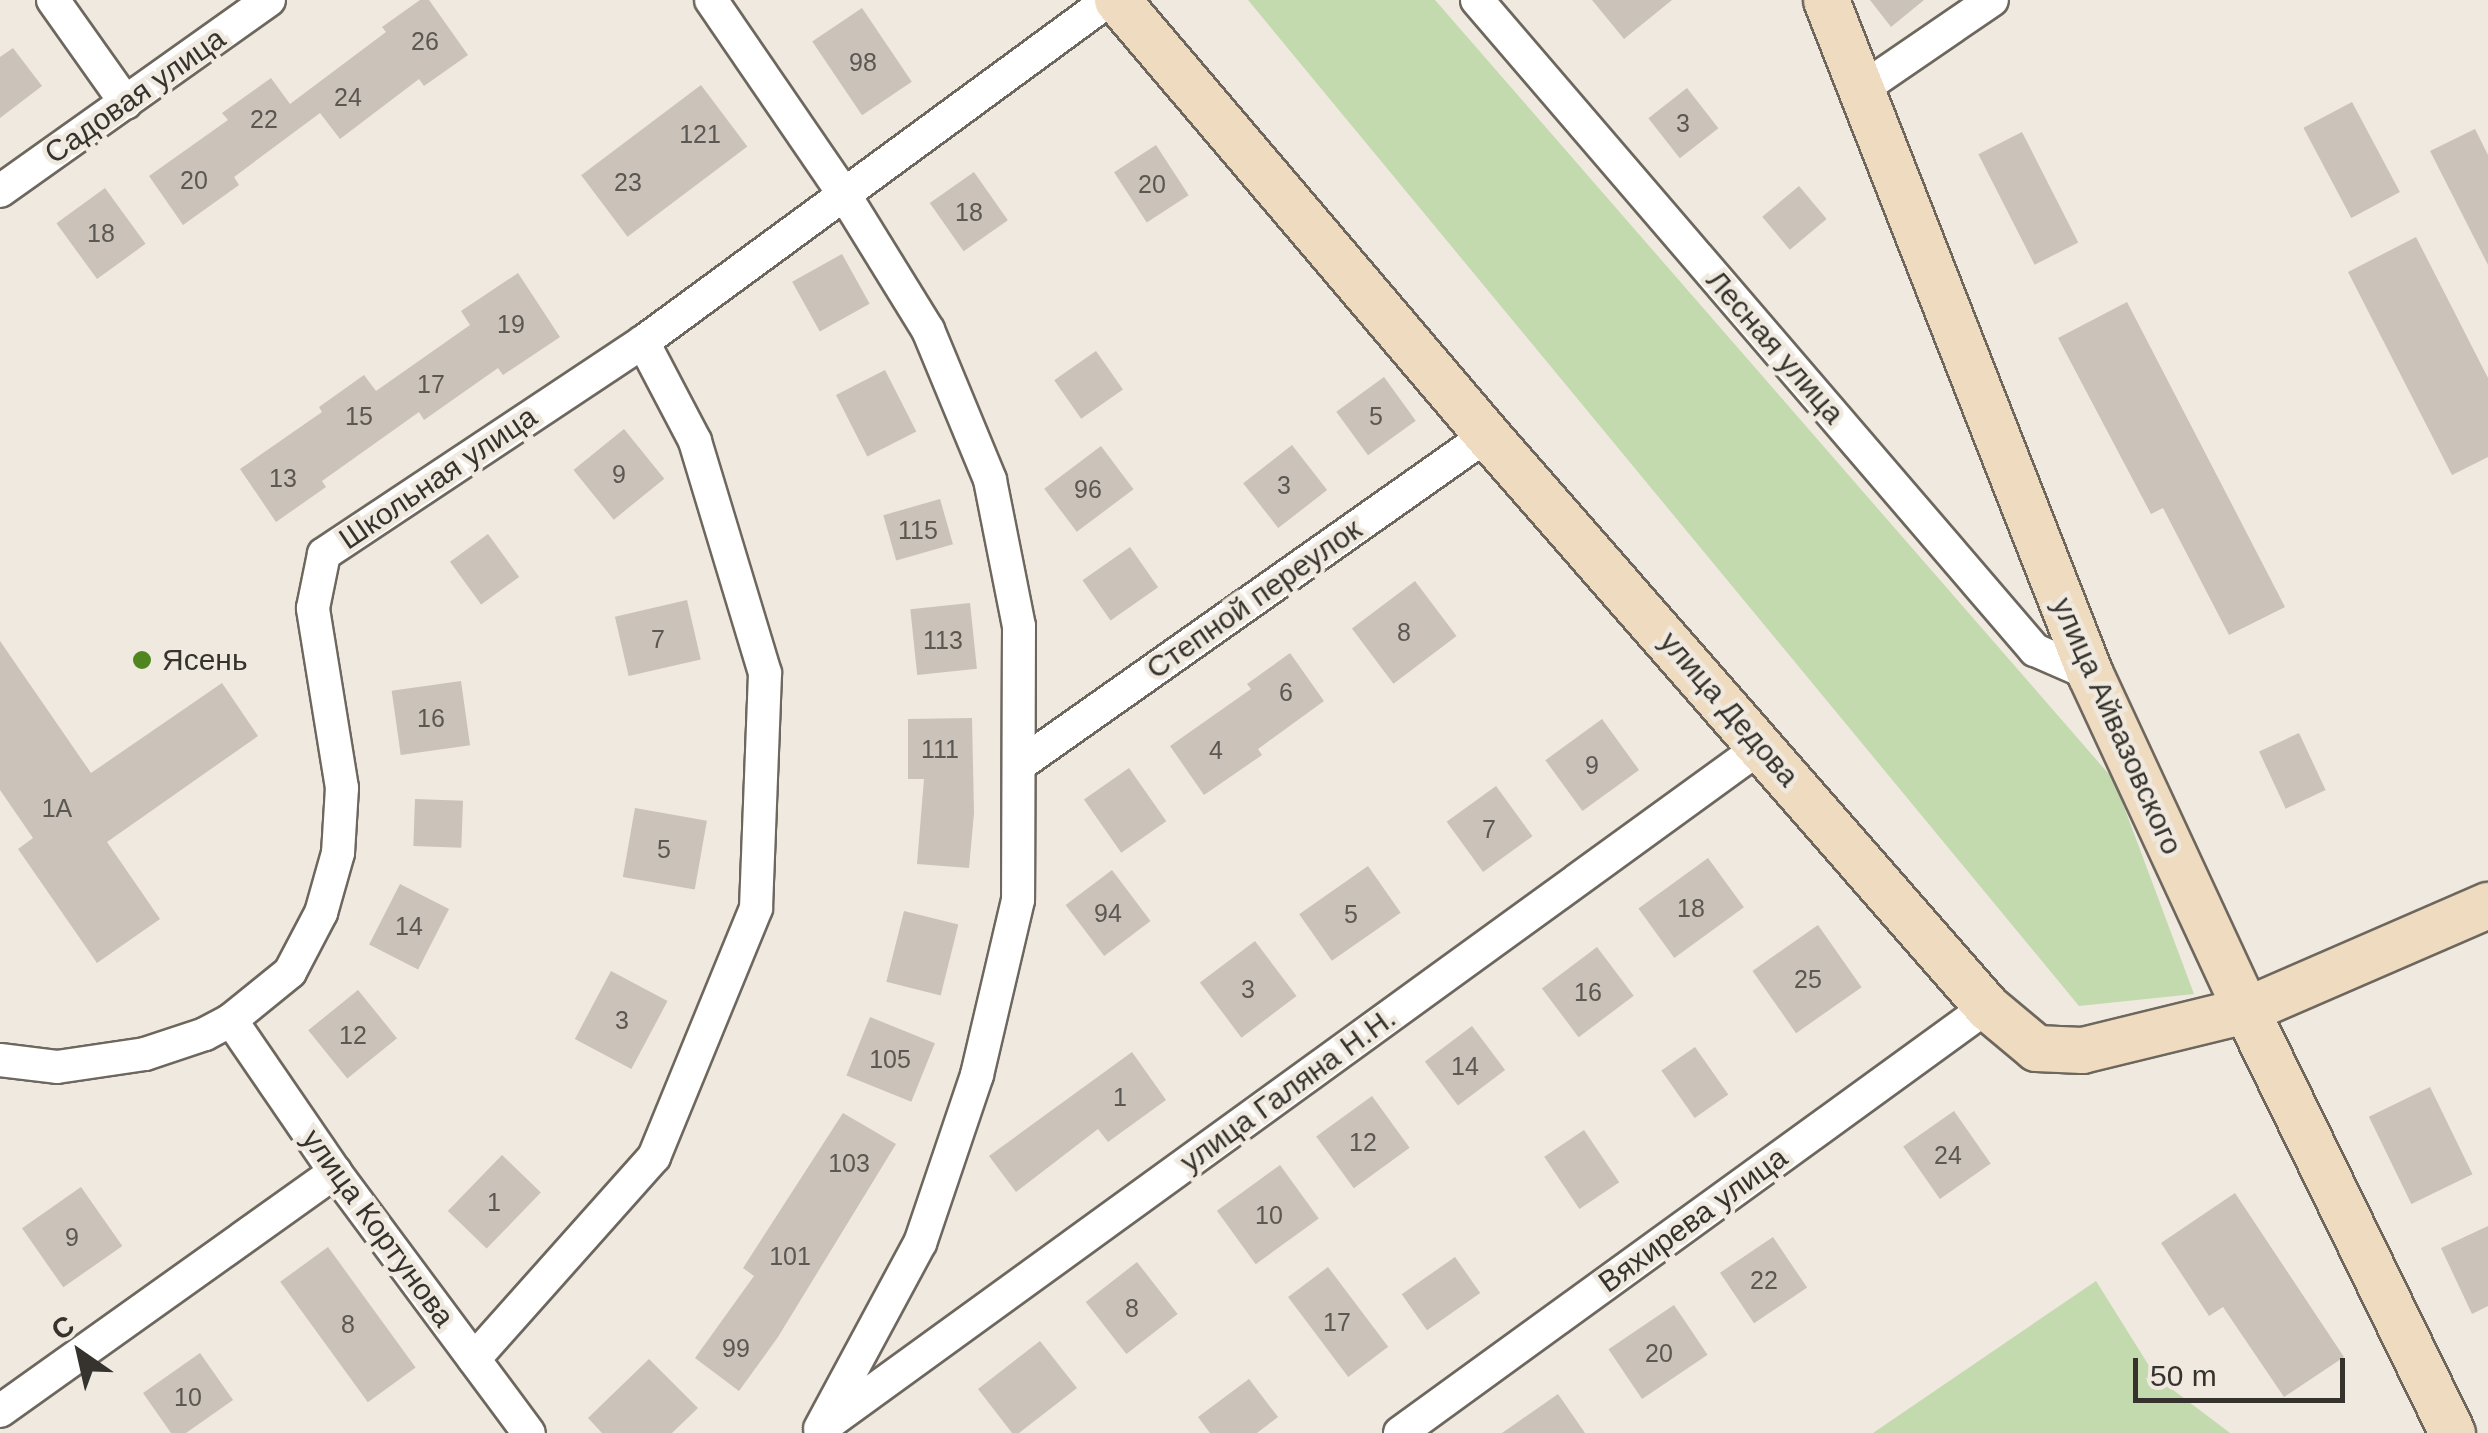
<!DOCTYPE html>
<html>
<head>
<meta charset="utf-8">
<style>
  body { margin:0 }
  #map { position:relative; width:2488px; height:1433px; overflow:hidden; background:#f0e9df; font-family:Arial,sans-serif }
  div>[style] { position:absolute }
  .green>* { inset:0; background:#c3d9ae }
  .building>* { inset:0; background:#cbc2ba; transform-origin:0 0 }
  .roads { filter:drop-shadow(2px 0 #6d675e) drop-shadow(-2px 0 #6d675e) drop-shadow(0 2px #6d675e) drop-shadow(0 -2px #6d675e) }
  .street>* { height:32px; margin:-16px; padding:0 16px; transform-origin:16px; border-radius:16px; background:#fff }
  .secondary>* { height:45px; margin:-22.5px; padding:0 22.5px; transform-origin:22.5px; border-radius:22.5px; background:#efdbbf }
  .dots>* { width:28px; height:28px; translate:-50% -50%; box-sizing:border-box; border:5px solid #f0e9df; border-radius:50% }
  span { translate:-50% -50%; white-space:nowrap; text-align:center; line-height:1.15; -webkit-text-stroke:9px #f0e9df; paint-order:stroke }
  .number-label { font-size:25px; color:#5b5752 }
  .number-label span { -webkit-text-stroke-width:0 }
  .street-label { font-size:30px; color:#36332f }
  .poi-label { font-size:30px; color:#36332f }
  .left { translate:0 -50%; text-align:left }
  .north { position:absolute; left:30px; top:1303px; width:100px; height:100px; -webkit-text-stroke:8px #f0e9df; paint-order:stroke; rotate:326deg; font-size:28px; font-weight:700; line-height:40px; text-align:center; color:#36332f }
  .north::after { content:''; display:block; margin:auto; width:35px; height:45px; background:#36332f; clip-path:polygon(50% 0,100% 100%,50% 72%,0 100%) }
  .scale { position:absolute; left:2133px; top:1358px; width:212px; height:45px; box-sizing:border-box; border:5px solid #36332f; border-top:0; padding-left:12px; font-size:30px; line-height:35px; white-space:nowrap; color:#36332f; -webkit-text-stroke:8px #f0e9df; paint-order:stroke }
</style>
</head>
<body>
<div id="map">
  <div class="green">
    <div style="clip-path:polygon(1248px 0,1435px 0,2114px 780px,2194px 994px,2079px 1006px)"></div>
    <div style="clip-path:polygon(2096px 1281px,2156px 1377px,2230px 1433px,1873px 1433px)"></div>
  </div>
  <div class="building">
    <div style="clip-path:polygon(420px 0,429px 0,468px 55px,424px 86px,419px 79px,340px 139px,320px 113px,234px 177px,239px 185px,183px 225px,149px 176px,228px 120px,222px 113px,271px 78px,290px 104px,386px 32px,382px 27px)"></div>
    <div style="clip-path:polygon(1592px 0,1672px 0,1624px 39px)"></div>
    <div style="clip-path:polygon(1870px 0,1924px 0,1891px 27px)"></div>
    <div style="left:862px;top:8px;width:89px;height:60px;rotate:56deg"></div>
    <div style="clip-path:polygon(13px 48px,42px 86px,0 118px,0 57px)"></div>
    <div style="left:701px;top:85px;width:77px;height:150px;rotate:53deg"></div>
    <div style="left:1687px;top:88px;width:51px;height:49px;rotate:52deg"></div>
    <div style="left:2352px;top:102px;width:102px;height:55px;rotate:62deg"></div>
    <div style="clip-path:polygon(2475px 129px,2488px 155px,2488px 265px,2430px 151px)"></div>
    <div style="left:2022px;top:132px;width:124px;height:49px;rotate:63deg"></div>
    <div style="left:1156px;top:145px;width:60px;height:50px;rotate:57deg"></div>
    <div style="left:974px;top:172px;width:59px;height:54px;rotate:55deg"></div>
    <div style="left:1799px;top:186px;width:43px;height:48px;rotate:50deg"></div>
    <div style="left:105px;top:188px;width:69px;height:60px;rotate:54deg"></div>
    <div style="clip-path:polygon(2416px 237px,2488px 378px,2488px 457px,2452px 475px,2348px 272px)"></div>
    <div style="left:842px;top:254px;width:57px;height:57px;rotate:61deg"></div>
    <div style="clip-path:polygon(518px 273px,560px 337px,503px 375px,498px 368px,424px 420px,419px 412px,322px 481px,326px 487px,276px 522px,240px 469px,322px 412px,319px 407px,364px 375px,376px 391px,470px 325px,461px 311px)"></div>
    <div style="clip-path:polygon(2127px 302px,2285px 607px,2229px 635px,2163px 508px,2151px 514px,2058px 338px)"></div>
    <div style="left:1096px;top:351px;width:47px;height:51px;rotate:55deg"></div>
    <div style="left:885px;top:370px;width:69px;height:55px;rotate:63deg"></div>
    <div style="left:1384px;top:377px;width:54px;height:59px;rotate:54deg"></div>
    <div style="left:624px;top:429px;width:64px;height:65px;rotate:51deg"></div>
    <div style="left:1292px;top:445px;width:57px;height:62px;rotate:52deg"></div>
    <div style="left:1101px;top:446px;width:54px;height:71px;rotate:53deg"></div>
    <div style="left:940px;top:499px;width:47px;height:59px;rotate:74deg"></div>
    <div style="left:488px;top:534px;width:53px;height:47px;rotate:54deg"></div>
    <div style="left:1130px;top:547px;width:49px;height:58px;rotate:55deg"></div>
    <div style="left:1415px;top:581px;width:69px;height:79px;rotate:53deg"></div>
    <div style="left:687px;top:600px;width:61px;height:74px;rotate:77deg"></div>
    <div style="left:970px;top:603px;width:66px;height:60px;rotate:84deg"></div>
    <div style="clip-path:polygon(0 641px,91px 773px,222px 683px,258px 736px,107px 842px,160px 919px,97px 963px,18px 849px,33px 838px,0 790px)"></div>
    <div style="clip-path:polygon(1290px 653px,1324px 701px,1258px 749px,1262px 755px,1204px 795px,1170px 746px,1251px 689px,1247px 684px)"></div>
    <div style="left:461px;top:681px;width:65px;height:70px;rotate:82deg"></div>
    <div style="clip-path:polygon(972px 718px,974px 813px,969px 868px,917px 864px,924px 779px,908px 779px,908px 719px)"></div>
    <div style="left:1602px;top:719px;width:63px;height:70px;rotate:54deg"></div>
    <div style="left:2299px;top:733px;width:63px;height:44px;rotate:65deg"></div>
    <div style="left:1129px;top:768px;width:65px;height:55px;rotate:55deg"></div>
    <div style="left:1496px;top:786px;width:62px;height:61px;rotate:54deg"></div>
    <div style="left:415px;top:799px;width:48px;height:47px;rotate:2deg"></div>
    <div style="left:635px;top:808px;width:73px;height:70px;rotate:10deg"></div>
    <div style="left:1708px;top:858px;width:61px;height:86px;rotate:54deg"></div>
    <div style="left:1368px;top:866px;width:57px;height:84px;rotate:55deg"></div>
    <div style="left:1112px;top:870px;width:64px;height:58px;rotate:53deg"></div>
    <div style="left:400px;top:884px;width:55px;height:68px;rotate:27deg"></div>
    <div style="left:904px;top:911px;width:56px;height:73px;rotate:14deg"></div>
    <div style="left:1818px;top:925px;width:76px;height:80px;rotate:55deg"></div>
    <div style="left:1255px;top:941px;width:69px;height:69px;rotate:53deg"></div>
    <div style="left:1597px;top:947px;width:61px;height:69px;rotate:53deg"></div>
    <div style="left:611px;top:971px;width:64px;height:77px;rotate:28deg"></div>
    <div style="left:358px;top:990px;width:62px;height:64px;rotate:51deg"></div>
    <div style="left:870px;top:1017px;width:70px;height:63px;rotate:22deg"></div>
    <div style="left:1472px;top:1026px;width:55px;height:59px;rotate:53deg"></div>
    <div style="left:1695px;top:1047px;width:58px;height:41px;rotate:55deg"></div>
    <div style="clip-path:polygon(1132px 1052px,1166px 1100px,1108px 1142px,1098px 1129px,1016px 1192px,989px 1156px)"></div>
    <div style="left:2430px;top:1087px;width:97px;height:68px;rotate:64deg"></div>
    <div style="left:1372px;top:1096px;width:64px;height:69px;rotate:54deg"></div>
    <div style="left:1954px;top:1111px;width:64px;height:62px;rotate:55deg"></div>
    <div style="clip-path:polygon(843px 1113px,896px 1144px,778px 1337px,739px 1391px,695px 1358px,754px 1276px,743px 1268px)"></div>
    <div style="left:1584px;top:1130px;width:63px;height:48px;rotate:56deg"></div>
    <div style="left:502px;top:1155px;width:54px;height:78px;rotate:44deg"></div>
    <div style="left:1280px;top:1165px;width:66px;height:78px;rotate:54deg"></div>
    <div style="left:81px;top:1187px;width:72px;height:72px;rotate:55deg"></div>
    <div style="clip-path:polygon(2235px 1193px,2344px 1357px,2284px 1397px,2223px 1307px,2209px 1316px,2161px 1243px)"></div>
    <div style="clip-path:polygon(2488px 1226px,2488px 1306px,2472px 1314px,2441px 1248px)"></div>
    <div style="left:1773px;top:1237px;width:61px;height:64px;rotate:56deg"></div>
    <div style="left:328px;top:1247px;width:149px;height:59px;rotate:54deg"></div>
    <div style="left:1455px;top:1257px;width:44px;height:65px;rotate:55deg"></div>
    <div style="left:1137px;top:1262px;width:66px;height:65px;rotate:52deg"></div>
    <div style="left:1328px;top:1267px;width:100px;height:50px;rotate:53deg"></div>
    <div style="left:1674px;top:1305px;width:60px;height:79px;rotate:56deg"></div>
    <div style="clip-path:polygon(1040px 1341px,1077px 1388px,1019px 1433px,1012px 1433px,978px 1389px)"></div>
    <div style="clip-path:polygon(200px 1353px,233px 1400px,186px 1433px,171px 1433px,143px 1393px)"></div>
    <div style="clip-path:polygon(649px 1359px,698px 1408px,672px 1433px,602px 1433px,588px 1418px)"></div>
    <div style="clip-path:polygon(1249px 1379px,1278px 1417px,1257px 1433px,1210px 1433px,1198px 1417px)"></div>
    <div style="clip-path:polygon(1558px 1394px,1585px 1433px,1502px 1433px)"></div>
  </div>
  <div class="roads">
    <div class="street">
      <div style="left:53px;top:0;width:126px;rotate:54.7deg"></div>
      <div style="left:711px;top:0;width:235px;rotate:55.6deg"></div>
      <div style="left:844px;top:194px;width:160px;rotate:58.3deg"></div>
      <div style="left:928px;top:330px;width:162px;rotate:67.5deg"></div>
      <div style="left:990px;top:480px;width:149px;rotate:78.8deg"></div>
      <div style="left:1019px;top:626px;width:274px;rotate:90.2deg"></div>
      <div style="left:1018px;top:900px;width:180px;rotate:103.2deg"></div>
      <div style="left:977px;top:1075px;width:177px;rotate:108.7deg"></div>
      <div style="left:920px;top:1243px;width:211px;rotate:118.3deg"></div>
      <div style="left:1477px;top:0;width:857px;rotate:49.36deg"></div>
      <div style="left:2035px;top:650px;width:60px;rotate:23.6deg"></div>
      <div style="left:1859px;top:91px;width:161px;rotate:-34.4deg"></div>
      <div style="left:0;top:191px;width:330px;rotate:-35.4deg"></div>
      <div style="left:1022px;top:763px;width:569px;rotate:-35.2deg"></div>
      <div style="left:231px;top:1020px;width:184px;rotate:55.6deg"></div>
      <div style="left:335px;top:1172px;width:325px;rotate:53.4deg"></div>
      <div style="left:0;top:1060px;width:57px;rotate:7deg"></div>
      <div style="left:57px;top:1067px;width:89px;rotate:-8.4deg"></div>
      <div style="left:145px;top:1054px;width:63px;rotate:-18.4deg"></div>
      <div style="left:205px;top:1034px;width:30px;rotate:-28deg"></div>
      <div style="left:231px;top:1020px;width:76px;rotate:-39.1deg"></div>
      <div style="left:290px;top:972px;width:67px;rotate:-62.3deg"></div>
      <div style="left:321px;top:913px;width:62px;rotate:-74.2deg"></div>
      <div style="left:338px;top:853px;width:65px;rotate:-86.5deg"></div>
      <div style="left:342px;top:788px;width:182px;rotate:-99.2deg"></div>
      <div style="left:313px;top:608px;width:55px;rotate:-78.5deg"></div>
      <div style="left:324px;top:554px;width:383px;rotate:-33.6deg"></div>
      <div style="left:643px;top:342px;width:578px;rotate:-36.28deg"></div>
      <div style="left:474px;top:1359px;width:271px;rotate:-48.3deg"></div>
      <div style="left:654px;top:1157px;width:269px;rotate:-67.7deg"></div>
      <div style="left:756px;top:908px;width:235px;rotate:-87.8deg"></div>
      <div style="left:765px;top:673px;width:242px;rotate:-106.8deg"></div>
      <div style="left:695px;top:441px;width:112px;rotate:-117.7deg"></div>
      <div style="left:0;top:1411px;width:412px;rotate:-35.5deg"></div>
      <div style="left:826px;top:1425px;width:1156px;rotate:-35.96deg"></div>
      <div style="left:1400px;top:1433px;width:725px;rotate:-35.97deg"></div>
    </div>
    <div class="secondary">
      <div style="left:1117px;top:0;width:571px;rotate:49.62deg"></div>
      <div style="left:1487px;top:435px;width:760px;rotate:48.84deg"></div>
      <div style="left:1987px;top:1007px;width:64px;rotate:39.9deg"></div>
      <div style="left:2036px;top:1048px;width:46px;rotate:2.5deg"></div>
      <div style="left:2082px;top:1050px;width:169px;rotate:-13.7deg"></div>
      <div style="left:2246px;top:1010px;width:264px;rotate:-23.5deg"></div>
      <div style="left:1826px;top:0;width:724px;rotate:68.61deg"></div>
      <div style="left:2090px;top:674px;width:370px;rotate:65.1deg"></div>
      <div style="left:2246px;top:1010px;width:470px;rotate:64deg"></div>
    </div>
  </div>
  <div class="dots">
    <div style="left:142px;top:660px;background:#4f8620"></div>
  </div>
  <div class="number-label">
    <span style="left:425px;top:41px">26</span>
    <span style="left:863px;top:62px">98</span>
    <span style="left:348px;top:97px">24</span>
    <span style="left:264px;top:119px">22</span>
    <span style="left:1683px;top:123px">3</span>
    <span style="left:700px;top:134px">121</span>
    <span style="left:194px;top:180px">20</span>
    <span style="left:628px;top:182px">23</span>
    <span style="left:1152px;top:184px">20</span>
    <span style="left:969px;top:212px">18</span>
    <span style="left:101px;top:233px">18</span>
    <span style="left:511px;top:324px">19</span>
    <span style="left:431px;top:384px">17</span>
    <span style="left:359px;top:416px">15</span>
    <span style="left:1376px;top:416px">5</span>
    <span style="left:619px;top:474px">9</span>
    <span style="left:283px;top:478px">13</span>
    <span style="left:1284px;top:485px">3</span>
    <span style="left:1088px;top:489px">96</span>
    <span style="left:918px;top:530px">115</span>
    <span style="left:1404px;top:632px">8</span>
    <span style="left:658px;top:639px">7</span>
    <span style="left:943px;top:640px">113</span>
    <span style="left:1286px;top:692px">6</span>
    <span style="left:431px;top:718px">16</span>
    <span style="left:940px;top:749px">111</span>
    <span style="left:1216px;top:750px">4</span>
    <span style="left:1592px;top:765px">9</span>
    <span style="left:57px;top:808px">1А</span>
    <span style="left:1489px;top:829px">7</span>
    <span style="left:664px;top:849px">5</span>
    <span style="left:1691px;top:908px">18</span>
    <span style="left:1108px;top:913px">94</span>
    <span style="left:1351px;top:914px">5</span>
    <span style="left:409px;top:926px">14</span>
    <span style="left:1808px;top:979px">25</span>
    <span style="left:1248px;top:989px">3</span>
    <span style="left:1588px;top:992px">16</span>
    <span style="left:622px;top:1020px">3</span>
    <span style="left:353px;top:1035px">12</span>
    <span style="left:890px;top:1059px">105</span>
    <span style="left:1465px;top:1066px">14</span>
    <span style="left:1120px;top:1097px">1</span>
    <span style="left:1363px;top:1142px">12</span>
    <span style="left:1948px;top:1155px">24</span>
    <span style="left:849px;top:1163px">103</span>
    <span style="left:494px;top:1202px">1</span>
    <span style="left:1269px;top:1215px">10</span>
    <span style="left:72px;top:1237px">9</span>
    <span style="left:790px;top:1256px">101</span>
    <span style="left:1764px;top:1280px">22</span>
    <span style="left:1132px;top:1308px">8</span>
    <span style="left:1337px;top:1322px">17</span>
    <span style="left:348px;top:1324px">8</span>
    <span style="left:736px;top:1348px">99</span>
    <span style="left:1659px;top:1353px">20</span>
    <span style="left:188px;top:1397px">10</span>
  </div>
  <div class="street-label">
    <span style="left:135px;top:96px;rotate:-35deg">Садовая улица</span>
    <span style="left:1775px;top:347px;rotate:49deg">Лесная улица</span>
    <span style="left:438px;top:478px;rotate:-34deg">Школьная улица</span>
    <span style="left:1254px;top:599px;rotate:-35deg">Степной переулок</span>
    <span style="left:1729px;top:709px;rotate:49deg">улица Дедова</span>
    <span style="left:2117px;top:726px;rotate:66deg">улица Айвазовского</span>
    <span style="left:1288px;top:1090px;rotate:-36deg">улица Галяна Н.Н.</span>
    <span style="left:1693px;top:1220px;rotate:-36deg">Вяхирева улица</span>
    <span style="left:378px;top:1228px;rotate:54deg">улица Кортунова</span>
  </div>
  <div class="poi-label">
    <span class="left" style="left:162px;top:660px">Ясень</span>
  </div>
  <div class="north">С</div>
  <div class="scale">50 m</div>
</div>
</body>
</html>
